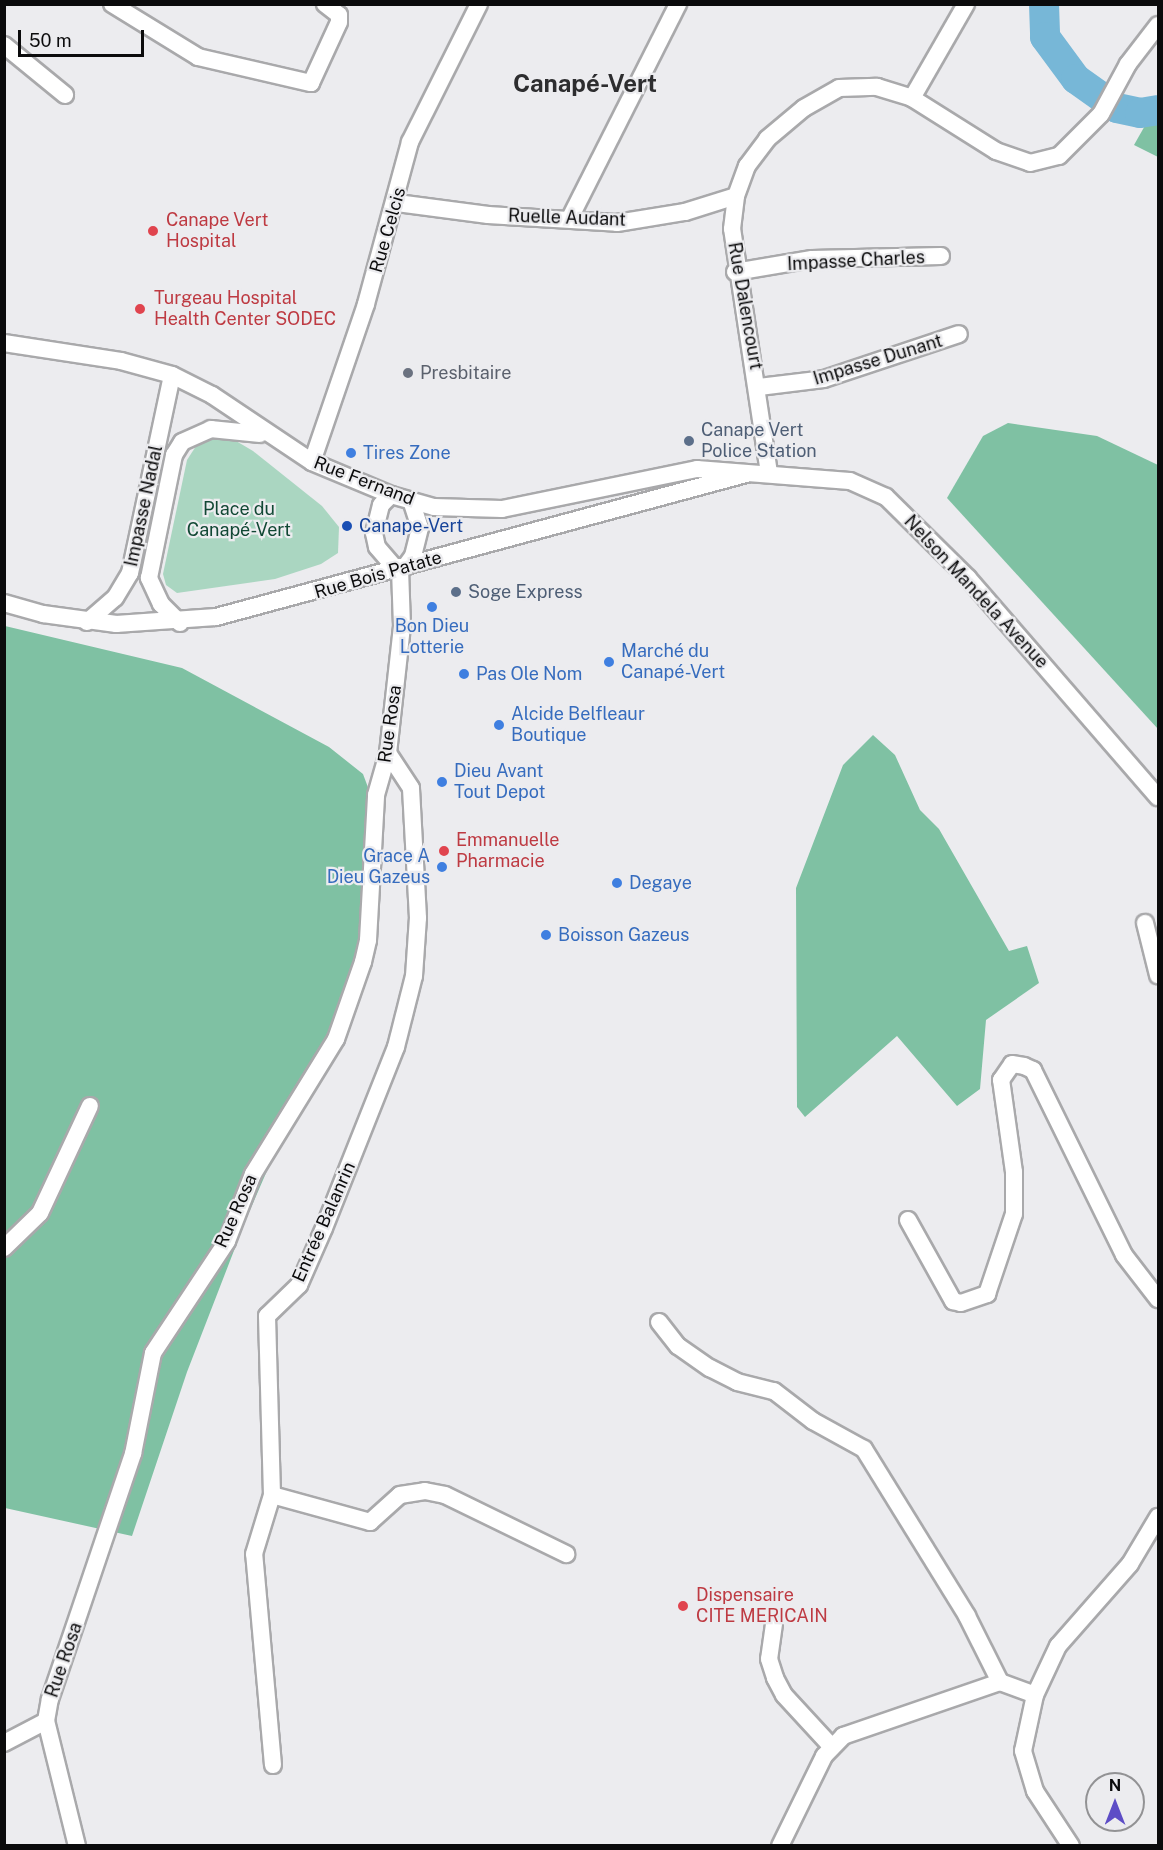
<!DOCTYPE html>
<html>
<head>
<meta charset="utf-8">
<style>
  body { margin:0 }
  #map { position:relative; width:1163px; height:1850px; overflow:hidden; background:#ececef; font-family:"Public Sans",sans-serif }
  div>[style] { position:absolute }
  .green>* { inset:0; background:#aad6c1 }
  .forest>* { inset:0; background:#7fc1a3 }
  .river>* { height:30px; margin:-15px; padding:0 15px; transform-origin:15px; border-radius:15px; background:#77b7d7 }
  .roads { filter:drop-shadow(2px 0 #a9a9ab) drop-shadow(-2px 0 #a9a9ab) drop-shadow(0 2px #a9a9ab) drop-shadow(0 -2px #a9a9ab) }
  .minor>* { height:16px; margin:-8px; padding:0 8px; transform-origin:8px; border-radius:8px; background:#fff }
  .dots>* { width:16px; height:16px; translate:-50% -50%; box-sizing:border-box; border:3px solid #ececef; border-radius:50% }
  span { translate:-50% -50%; white-space:nowrap; text-align:center; line-height:1.15; -webkit-text-stroke:4.5px #ececef; paint-order:stroke }
  .street-label { font-size:18px; color:#0b0b0c }
  .health-label { font-size:18px; color:#be3a42 }
  .left { translate:0 -50%; text-align:left }
  .worship-label { font-size:18px; color:#5b616d }
  .service-label { font-size:18px; color:#4e5e75 }
  .shop-label { font-size:18px; color:#366cbe }
  .right { translate:-100% -50%; text-align:right }
  .park-label { font-size:18px; color:#114834 }
  .transit-label { font-size:18px; color:#164399 }
  .district-label { font-size:24px; color:#2d2d2f; font-weight:700 }
  .frame { position:absolute; inset:0; border:6px solid #0b0b0c; pointer-events:none }
  .north { position:absolute; left:1085px; top:1772px; width:60px; height:60px; box-sizing:border-box; background:#ececef; border:2px solid #929294; border-radius:50%; rotate:0deg; font-size:16px; font-weight:700; line-height:24px; text-align:center; color:#0b0b0c }
  .north::after { content:''; display:block; margin:auto; width:21px; height:27px; background:#5d4dc6; clip-path:polygon(50% 0,100% 100%,50% 72%,0 100%) }
  .scale { position:absolute; left:18px; top:30px; width:126px; height:27px; box-sizing:border-box; border:3px solid #0b0b0c; border-top:0; padding-left:8px; font-size:18px; line-height:21px; white-space:nowrap; color:#0b0b0c; -webkit-text-stroke:4px #ececef; paint-order:stroke }
</style>
</head>
<body>
<div id="map">
  <div class="green">
    <div style="clip-path:polygon(213px 437px,231px 438px,253px 451px,322px 506px,339px 527px,338px 553px,321px 564px,275px 579px,177px 593px,166px 585px,163px 574px,187px 460px,198px 443px)"></div>
  </div>
  <div class="forest">
    <div style="clip-path:polygon(1158px 120px,1158px 157px,1134px 145px,1147px 122px)"></div>
    <div style="clip-path:polygon(1008px 423px,1097px 436px,1158px 465px,1158px 729px,947px 498px,983px 436px)"></div>
    <div style="clip-path:polygon(5px 626px,182px 668px,329px 747px,363px 774px,381px 822px,355px 1003px,305px 1083px,247px 1217px,187px 1372px,132px 1536px,5px 1508px)"></div>
    <div style="clip-path:polygon(873px 735px,895px 755px,920px 810px,939px 829px,1009px 951px,1027px 946px,1039px 983px,986px 1020px,980px 1089px,957px 1106px,897px 1036px,805px 1117px,797px 1107px,796px 888px,843px 765px)"></div>
  </div>
  <div class="river">
    <div style="left:1044px;top:4px;width:33px;rotate:88deg"></div>
    <div style="left:1045px;top:37px;width:52px;rotate:53.6deg"></div>
    <div style="left:1076px;top:79px;width:50px;rotate:35.3deg"></div>
    <div style="left:1117px;top:108px;width:24px;rotate:12deg"></div>
    <div style="left:1140px;top:113px;width:18px;rotate:-9deg"></div>
  </div>
  <div class="roads">
    <div class="minor">
      <div style="left:112px;top:4px;width:101px;rotate:31.6deg"></div>
      <div style="left:198px;top:57px;width:116px;rotate:13deg"></div>
      <div style="left:311px;top:83px;width:67px;rotate:-65.3deg"></div>
      <div style="left:339px;top:22px;width:7px;rotate:-90deg"></div>
      <div style="left:339px;top:15px;width:18px;rotate:-142deg"></div>
      <div style="left:4px;top:45px;width:79px;rotate:39.3deg"></div>
      <div style="left:912px;top:98px;width:108px;rotate:-60.1deg"></div>
      <div style="left:397px;top:203px;width:92px;rotate:7.5deg"></div>
      <div style="left:488px;top:215px;width:129px;rotate:3.5deg"></div>
      <div style="left:617px;top:223px;width:69px;rotate:-9.2deg"></div>
      <div style="left:685px;top:212px;width:53px;rotate:-17.4deg"></div>
      <div style="left:570px;top:218px;width:240px;rotate:-63.2deg"></div>
      <div style="left:735px;top:272px;width:78px;rotate:-9.6deg"></div>
      <div style="left:812px;top:259px;width:129px;rotate:-1.3deg"></div>
      <div style="left:4px;top:343px;width:118px;rotate:8.7deg"></div>
      <div style="left:121px;top:361px;width:53px;rotate:15.4deg"></div>
      <div style="left:172px;top:375px;width:45px;rotate:26.6deg"></div>
      <div style="left:212px;top:395px;width:120px;rotate:33.8deg"></div>
      <div style="left:312px;top:462px;width:86px;rotate:22.7deg"></div>
      <div style="left:391px;top:495px;width:45px;rotate:15.6deg"></div>
      <div style="left:434px;top:507px;width:68px;rotate:1.7deg"></div>
      <div style="left:502px;top:509px;width:199px;rotate:-11.6deg"></div>
      <div style="left:697px;top:469px;width:153px;rotate:4.5deg"></div>
      <div style="left:850px;top:481px;width:39px;rotate:24deg"></div>
      <div style="left:886px;top:497px;width:115px;rotate:44.6deg"></div>
      <div style="left:968px;top:578px;width:290px;rotate:49.1deg"></div>
      <div style="left:759px;top:387px;width:65px;rotate:-7deg"></div>
      <div style="left:824px;top:379px;width:142px;rotate:-18.4deg"></div>
      <div style="left:312px;top:462px;width:167px;rotate:-71.1deg"></div>
      <div style="left:366px;top:304px;width:168px;rotate:-74.8deg"></div>
      <div style="left:410px;top:142px;width:154px;rotate:-63.4deg"></div>
      <div style="left:769px;top:473px;width:247px;rotate:-98.6deg"></div>
      <div style="left:732px;top:229px;width:33px;rotate:-83deg"></div>
      <div style="left:736px;top:196px;width:32px;rotate:-70deg"></div>
      <div style="left:747px;top:166px;width:34px;rotate:-53deg"></div>
      <div style="left:767px;top:139px;width:48px;rotate:-40deg"></div>
      <div style="left:804px;top:108px;width:40px;rotate:-29.7deg"></div>
      <div style="left:839px;top:88px;width:38px;rotate:-2deg"></div>
      <div style="left:877px;top:87px;width:37px;rotate:17deg"></div>
      <div style="left:912px;top:98px;width:99px;rotate:32.2deg"></div>
      <div style="left:996px;top:151px;width:36px;rotate:19deg"></div>
      <div style="left:1030px;top:163px;width:30px;rotate:-14deg"></div>
      <div style="left:1059px;top:156px;width:59px;rotate:-45deg"></div>
      <div style="left:1101px;top:114px;width:57px;rotate:-61.6deg"></div>
      <div style="left:1128px;top:64px;width:49px;rotate:-52.4deg"></div>
      <div style="left:391px;top:495px;width:14px;rotate:135deg"></div>
      <div style="left:381px;top:505px;width:29px;rotate:104deg"></div>
      <div style="left:374px;top:533px;width:14px;rotate:78deg"></div>
      <div style="left:377px;top:547px;width:29px;rotate:49deg"></div>
      <div style="left:405px;top:567px;width:14px;rotate:-54deg"></div>
      <div style="left:413px;top:556px;width:29px;rotate:-76deg"></div>
      <div style="left:420px;top:528px;width:28px;rotate:-108deg"></div>
      <div style="left:4px;top:603px;width:41px;rotate:15.8deg"></div>
      <div style="left:43px;top:614px;width:74px;rotate:7.8deg"></div>
      <div style="left:116px;top:624px;width:100px;rotate:-4deg"></div>
      <div style="left:216px;top:617px;width:549px;rotate:-15.1deg"></div>
      <div style="left:87px;top:622px;width:37px;rotate:-41deg"></div>
      <div style="left:115px;top:598px;width:29px;rotate:-59deg"></div>
      <div style="left:130px;top:573px;width:202px;rotate:-78deg"></div>
      <div style="left:180px;top:623px;width:27px;rotate:-135deg"></div>
      <div style="left:161px;top:604px;width:29px;rotate:-115deg"></div>
      <div style="left:149px;top:578px;width:126px;rotate:-78.5deg"></div>
      <div style="left:174px;top:455px;width:15px;rotate:-58deg"></div>
      <div style="left:182px;top:442px;width:32px;rotate:-24deg"></div>
      <div style="left:211px;top:429px;width:49px;rotate:5.8deg"></div>
      <div style="left:1145px;top:923px;width:54px;rotate:76deg"></div>
      <div style="left:908px;top:1220px;width:93px;rotate:60.9deg"></div>
      <div style="left:953px;top:1301px;width:8px;rotate:14deg"></div>
      <div style="left:961px;top:1303px;width:28px;rotate:-19deg"></div>
      <div style="left:987px;top:1294px;width:84px;rotate:-71.4deg"></div>
      <div style="left:1014px;top:1214px;width:42px;rotate:-90deg"></div>
      <div style="left:1014px;top:1172px;width:93px;rotate:-98deg"></div>
      <div style="left:1001px;top:1080px;width:19px;rotate:-55deg"></div>
      <div style="left:1012px;top:1064px;width:12px;rotate:9deg"></div>
      <div style="left:1024px;top:1066px;width:10px;rotate:24deg"></div>
      <div style="left:1033px;top:1070px;width:206px;rotate:63.8deg"></div>
      <div style="left:1124px;top:1255px;width:56px;rotate:52.3deg"></div>
      <div style="left:4px;top:1248px;width:50px;rotate:-44.2deg"></div>
      <div style="left:40px;top:1213px;width:118px;rotate:-65deg"></div>
      <div style="left:659px;top:1322px;width:31px;rotate:52deg"></div>
      <div style="left:678px;top:1346px;width:39px;rotate:35deg"></div>
      <div style="left:710px;top:1368px;width:30px;rotate:27deg"></div>
      <div style="left:737px;top:1382px;width:38px;rotate:14deg"></div>
      <div style="left:774px;top:1391px;width:49px;rotate:37.6deg"></div>
      <div style="left:813px;top:1421px;width:58px;rotate:28.8deg"></div>
      <div style="left:864px;top:1449px;width:196px;rotate:58.3deg"></div>
      <div style="left:967px;top:1616px;width:74px;rotate:63.4deg"></div>
      <div style="left:272px;top:1495px;width:102px;rotate:15.4deg"></div>
      <div style="left:370px;top:1522px;width:40px;rotate:-42deg"></div>
      <div style="left:400px;top:1495px;width:25px;rotate:-9deg"></div>
      <div style="left:425px;top:1491px;width:20px;rotate:11deg"></div>
      <div style="left:445px;top:1495px;width:135px;rotate:26deg"></div>
      <div style="left:774px;top:1624px;width:35px;rotate:98deg"></div>
      <div style="left:769px;top:1659px;width:20px;rotate:72deg"></div>
      <div style="left:775px;top:1678px;width:19px;rotate:62deg"></div>
      <div style="left:784px;top:1695px;width:69px;rotate:47.3deg"></div>
      <div style="left:4px;top:1743px;width:47px;rotate:-27.6deg"></div>
      <div style="left:273px;top:1765px;width:212px;rotate:-95.1deg"></div>
      <div style="left:254px;top:1554px;width:62px;rotate:-73deg"></div>
      <div style="left:272px;top:1495px;width:179px;rotate:-91.6deg"></div>
      <div style="left:267px;top:1316px;width:45px;rotate:-44.1deg"></div>
      <div style="left:299px;top:1285px;width:62px;rotate:-66.3deg"></div>
      <div style="left:324px;top:1228px;width:195px;rotate:-68.3deg"></div>
      <div style="left:396px;top:1047px;width:73px;rotate:-75.8deg"></div>
      <div style="left:414px;top:976px;width:58px;rotate:-86.1deg"></div>
      <div style="left:418px;top:918px;width:130px;rotate:-93.1deg"></div>
      <div style="left:411px;top:788px;width:42px;rotate:-123.3deg"></div>
      <div style="left:77px;top:1846px;width:129px;rotate:-103.9deg"></div>
      <div style="left:46px;top:1721px;width:22px;rotate:-80deg"></div>
      <div style="left:50px;top:1699px;width:259px;rotate:-71.3deg"></div>
      <div style="left:133px;top:1454px;width:103px;rotate:-78.8deg"></div>
      <div style="left:153px;top:1353px;width:134px;rotate:-56.5deg"></div>
      <div style="left:227px;top:1241px;width:72px;rotate:-68.8deg"></div>
      <div style="left:253px;top:1174px;width:158px;rotate:-58.4deg"></div>
      <div style="left:336px;top:1039px;width:82px;rotate:-70.7deg"></div>
      <div style="left:363px;top:962px;width:23px;rotate:-77deg"></div>
      <div style="left:368px;top:940px;width:145px;rotate:-86.8deg"></div>
      <div style="left:376px;top:795px;width:44px;rotate:-74.1deg"></div>
      <div style="left:388px;top:753px;width:128px;rotate:-83.7deg"></div>
      <div style="left:402px;top:626px;width:57px;rotate:-92deg"></div>
      <div style="left:780px;top:1846px;width:100px;rotate:-63.9deg"></div>
      <div style="left:824px;top:1756px;width:28px;rotate:-46deg"></div>
      <div style="left:843px;top:1736px;width:166px;rotate:-19deg"></div>
      <div style="left:1000px;top:1682px;width:37px;rotate:20deg"></div>
      <div style="left:1071px;top:1846px;width:66px;rotate:-123.2deg"></div>
      <div style="left:1035px;top:1791px;width:42px;rotate:-106.7deg"></div>
      <div style="left:1023px;top:1751px;width:57px;rotate:-77.9deg"></div>
      <div style="left:1035px;top:1695px;width:54px;rotate:-64.9deg"></div>
      <div style="left:1058px;top:1646px;width:109px;rotate:-48.7deg"></div>
      <div style="left:1130px;top:1564px;width:55px;rotate:-59.2deg"></div>
    </div>
  </div>
  <div class="dots">
    <div style="left:153px;top:231px;background:#e0444e"></div>
    <div style="left:140px;top:309px;background:#e0444e"></div>
    <div style="left:408px;top:373px;background:#6b7280"></div>
    <div style="left:689px;top:441px;background:#5c6f8a"></div>
    <div style="left:351px;top:453px;background:#3f7fe0"></div>
    <div style="left:347px;top:526px;background:#1a4fb4"></div>
    <div style="left:456px;top:592px;background:#5c6f8a"></div>
    <div style="left:432px;top:607px;background:#3f7fe0"></div>
    <div style="left:609px;top:662px;background:#3f7fe0"></div>
    <div style="left:464px;top:674px;background:#3f7fe0"></div>
    <div style="left:499px;top:725px;background:#3f7fe0"></div>
    <div style="left:442px;top:782px;background:#3f7fe0"></div>
    <div style="left:444px;top:851px;background:#e0444e"></div>
    <div style="left:442px;top:867px;background:#3f7fe0"></div>
    <div style="left:617px;top:883px;background:#3f7fe0"></div>
    <div style="left:546px;top:935px;background:#3f7fe0"></div>
    <div style="left:683px;top:1606px;background:#e0444e"></div>
  </div>
  <div class="street-label">
    <span style="left:567px;top:218px;rotate:2deg">Ruelle Audant</span>
    <span style="left:388px;top:230px;rotate:-74deg">Rue Celcis</span>
    <span style="left:856px;top:261px;rotate:-3deg">Impasse Charles</span>
    <span style="left:745px;top:306px;rotate:80deg">Rue Dalencourt</span>
    <span style="left:878px;top:360px;rotate:-17deg">Impasse Dunant</span>
    <span style="left:364px;top:481px;rotate:21deg">Rue Fernand</span>
    <span style="left:144px;top:506px;rotate:-78deg">Impasse Nadal</span>
    <span style="left:378px;top:575px;rotate:-16deg">Rue Bois Patate</span>
    <span style="left:976px;top:592px;rotate:47deg">Nelson Mandela Avenue</span>
    <span style="left:390px;top:724px;rotate:-82deg">Rue Rosa</span>
    <span style="left:236px;top:1211px;rotate:-66deg">Rue Rosa</span>
    <span style="left:324px;top:1222px;rotate:-66deg">Entrée Balanrin</span>
    <span style="left:64px;top:1660px;rotate:-71deg">Rue Rosa</span>
  </div>
  <div class="health-label">
    <span class="left" style="left:166px;top:231px">Canape Vert<br>Hospital</span>
    <span class="left" style="left:154px;top:309px">Turgeau Hospital<br>Health Center SODEC</span>
    <span class="left" style="left:456px;top:851px">Emmanuelle<br>Pharmacie</span>
    <span class="left" style="left:696px;top:1606px">Dispensaire<br>CITE MERICAIN</span>
  </div>
  <div class="worship-label">
    <span class="left" style="left:420px;top:373px">Presbitaire</span>
  </div>
  <div class="service-label">
    <span class="left" style="left:701px;top:441px">Canape Vert<br>Police Station</span>
    <span class="left" style="left:468px;top:592px">Soge Express</span>
  </div>
  <div class="shop-label">
    <span class="left" style="left:363px;top:453px">Tires Zone</span>
    <span style="left:432px;top:637px">Bon Dieu<br>Lotterie</span>
    <span class="left" style="left:621px;top:662px">Marché du<br>Canapé-Vert</span>
    <span class="left" style="left:476px;top:674px">Pas Ole Nom</span>
    <span class="left" style="left:511px;top:725px">Alcide Belfleaur<br>Boutique</span>
    <span class="left" style="left:454px;top:782px">Dieu Avant<br>Tout Depot</span>
    <span class="right" style="left:430px;top:867px">Grace A<br>Dieu Gazeus</span>
    <span class="left" style="left:629px;top:883px">Degaye</span>
    <span class="left" style="left:558px;top:935px">Boisson Gazeus</span>
  </div>
  <div class="park-label">
    <span style="left:239px;top:520px">Place du<br>Canapé-Vert</span>
  </div>
  <div class="transit-label">
    <span class="left" style="left:359px;top:526px">Canape-Vert</span>
  </div>
  <div class="district-label">
    <span style="left:585px;top:84px">Canapé-Vert</span>
  </div>
  <div class="frame"></div>
  <div class="north">N</div>
  <div class="scale">50 m</div>
</div>
</body>
</html>
